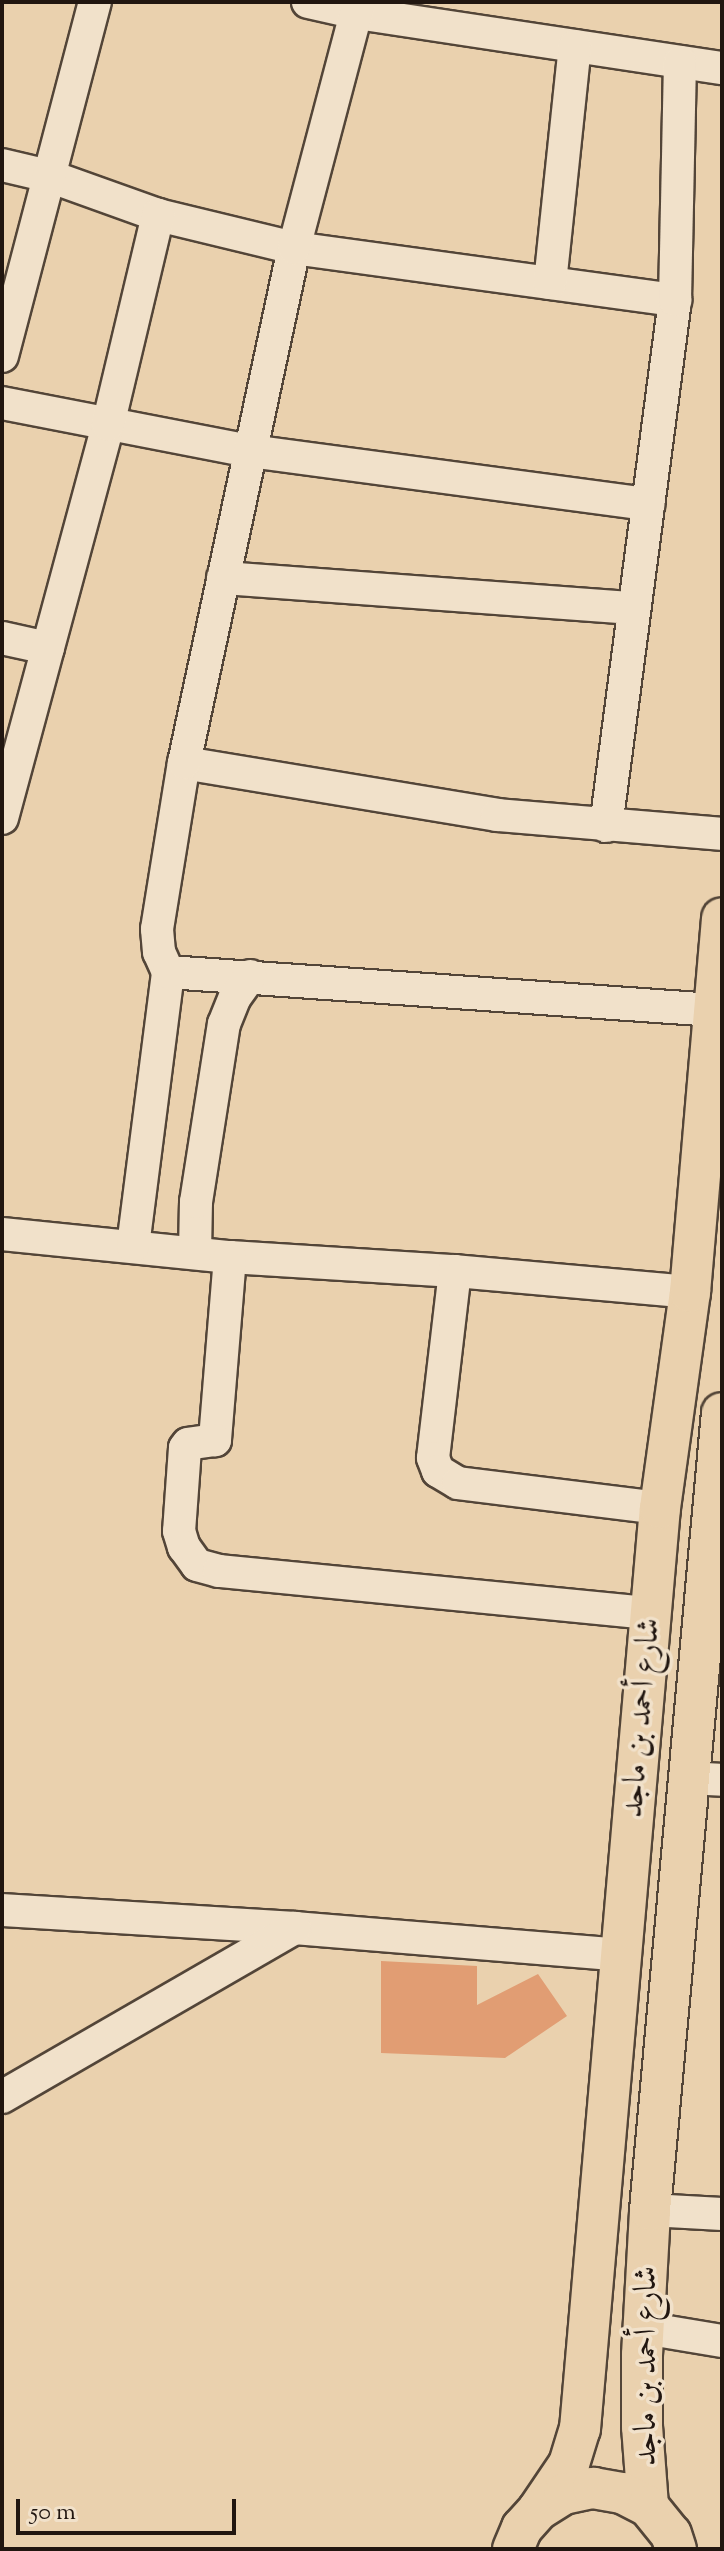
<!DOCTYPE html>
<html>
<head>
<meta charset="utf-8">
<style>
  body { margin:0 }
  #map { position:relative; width:724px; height:2551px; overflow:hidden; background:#ead1ae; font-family:"Sorts Mill Goudy",Amiri,serif }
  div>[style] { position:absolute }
  .building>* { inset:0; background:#e19d73 }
  .roads { filter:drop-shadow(2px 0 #534538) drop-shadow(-2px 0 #534538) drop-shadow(0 2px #534538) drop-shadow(0 -2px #534538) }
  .minor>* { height:32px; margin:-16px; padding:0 16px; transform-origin:16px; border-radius:16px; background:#f1e1ca }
  .major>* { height:40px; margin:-20px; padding:0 20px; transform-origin:20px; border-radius:20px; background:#ead1ae }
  span { translate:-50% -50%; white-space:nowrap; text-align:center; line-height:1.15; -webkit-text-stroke:7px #f1e1ca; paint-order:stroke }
  .street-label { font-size:32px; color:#211610 }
  .frame { position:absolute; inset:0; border:4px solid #211610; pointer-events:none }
  .scale { position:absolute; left:16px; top:2499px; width:220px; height:36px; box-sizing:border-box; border:4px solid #211610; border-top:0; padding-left:10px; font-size:24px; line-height:28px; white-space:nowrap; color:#211610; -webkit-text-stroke:6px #f1e1ca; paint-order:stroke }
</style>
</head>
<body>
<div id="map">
  <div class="building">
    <div style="clip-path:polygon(381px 1961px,477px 1966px,477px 2005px,538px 1974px,567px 2016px,505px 2058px,381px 2053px)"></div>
  </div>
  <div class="roads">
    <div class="minor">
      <div style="left:308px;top:2px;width:50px;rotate:12.7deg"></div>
      <div style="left:357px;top:13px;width:369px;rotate:8.6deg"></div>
      <div style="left:2px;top:165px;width:48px;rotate:13.2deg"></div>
      <div style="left:49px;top:176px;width:116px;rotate:19.7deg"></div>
      <div style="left:158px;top:215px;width:140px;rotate:13.6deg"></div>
      <div style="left:294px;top:248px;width:385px;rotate:7.8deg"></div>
      <div style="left:550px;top:283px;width:238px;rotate:-84deg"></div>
      <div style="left:2px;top:356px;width:366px;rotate:-75.3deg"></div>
      <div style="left:2px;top:403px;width:253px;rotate:11deg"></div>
      <div style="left:250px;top:451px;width:402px;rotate:7.6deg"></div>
      <div style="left:223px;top:578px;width:412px;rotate:4.2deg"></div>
      <div style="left:2px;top:638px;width:47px;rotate:12.3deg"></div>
      <div style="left:184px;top:763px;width:317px;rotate:9.4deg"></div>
      <div style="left:497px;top:815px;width:226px;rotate:4.8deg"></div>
      <div style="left:2px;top:818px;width:407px;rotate:-74.9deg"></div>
      <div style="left:108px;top:425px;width:216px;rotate:-76.6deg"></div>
      <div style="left:606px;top:826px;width:531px;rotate:-82.53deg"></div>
      <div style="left:675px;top:300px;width:238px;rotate:-88.8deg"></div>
      <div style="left:168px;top:972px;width:547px;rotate:3.98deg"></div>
      <div style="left:2px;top:1234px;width:229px;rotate:5.8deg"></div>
      <div style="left:230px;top:1257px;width:225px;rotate:3.6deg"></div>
      <div style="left:455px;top:1271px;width:236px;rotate:5.1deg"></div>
      <div style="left:133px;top:1246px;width:276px;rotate:-82.7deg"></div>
      <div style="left:168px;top:972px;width:22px;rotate:-114deg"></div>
      <div style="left:159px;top:952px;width:23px;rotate:-95deg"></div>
      <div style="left:157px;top:929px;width:168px;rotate:-80.8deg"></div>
      <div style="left:184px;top:763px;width:527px;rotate:-77.94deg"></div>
      <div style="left:294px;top:248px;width:254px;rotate:-75.2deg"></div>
      <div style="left:195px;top:1253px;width:51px;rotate:-88.9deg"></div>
      <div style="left:196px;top:1202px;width:180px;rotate:-81.1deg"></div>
      <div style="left:224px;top:1024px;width:29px;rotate:-68deg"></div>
      <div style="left:235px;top:997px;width:26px;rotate:-54deg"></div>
      <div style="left:230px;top:1257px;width:184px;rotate:94.7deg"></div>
      <div style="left:215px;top:1440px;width:27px;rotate:172deg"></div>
      <div style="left:188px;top:1444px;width:5px;rotate:127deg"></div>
      <div style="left:185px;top:1448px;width:83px;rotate:94.1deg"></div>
      <div style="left:179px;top:1531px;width:17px;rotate:73deg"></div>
      <div style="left:184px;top:1547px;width:22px;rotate:54deg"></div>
      <div style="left:197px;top:1565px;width:23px;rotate:15deg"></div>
      <div style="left:219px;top:1571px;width:434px;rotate:5.6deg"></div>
      <div style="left:455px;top:1271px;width:188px;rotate:96.7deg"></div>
      <div style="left:433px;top:1458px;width:14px;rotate:69deg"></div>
      <div style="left:438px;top:1471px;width:23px;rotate:31deg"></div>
      <div style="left:458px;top:1483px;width:204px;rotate:7.1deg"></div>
      <div style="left:688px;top:1778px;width:34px;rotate:3deg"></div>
      <div style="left:2px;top:1910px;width:294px;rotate:3.5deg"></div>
      <div style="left:295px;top:1928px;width:327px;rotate:4.7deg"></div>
      <div style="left:2px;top:2097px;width:338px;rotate:-30deg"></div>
      <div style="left:650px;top:2210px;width:72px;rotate:3.2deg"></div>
      <div style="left:644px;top:2328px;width:79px;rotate:9.5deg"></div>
    </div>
    <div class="major">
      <div style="left:648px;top:2506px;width:79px;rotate:-94.3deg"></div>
      <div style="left:642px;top:2427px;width:72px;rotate:-90deg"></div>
      <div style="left:642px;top:2355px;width:145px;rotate:-86.8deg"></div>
      <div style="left:650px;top:2210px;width:800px;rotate:-84.84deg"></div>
      <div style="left:538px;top:2510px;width:55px;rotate:-56deg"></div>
      <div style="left:569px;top:2464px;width:37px;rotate:-73deg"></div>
      <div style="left:580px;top:2429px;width:924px;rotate:-85.04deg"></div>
      <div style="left:660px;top:1508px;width:218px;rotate:-82.1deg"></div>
      <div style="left:690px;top:1292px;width:375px;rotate:-85.1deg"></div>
      <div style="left:513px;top:2549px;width:23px;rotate:-67deg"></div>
      <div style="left:522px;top:2528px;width:24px;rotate:-48deg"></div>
      <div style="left:538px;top:2510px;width:31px;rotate:-32deg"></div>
      <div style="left:564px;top:2494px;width:30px;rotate:-12deg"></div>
      <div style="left:593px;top:2488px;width:29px;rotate:10deg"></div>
      <div style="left:622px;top:2493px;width:29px;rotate:27deg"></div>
      <div style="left:648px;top:2506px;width:36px;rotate:51deg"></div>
      <div style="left:671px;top:2534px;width:16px;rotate:72deg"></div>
    </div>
  </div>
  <div class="street-label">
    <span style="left:642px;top:1718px;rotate:-85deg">شارع أحمد بن ماجد</span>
    <span style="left:647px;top:2366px;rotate:-90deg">شارع أحمد بن ماجد</span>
  </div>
  <div class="frame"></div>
  <div class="scale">50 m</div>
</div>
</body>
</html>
